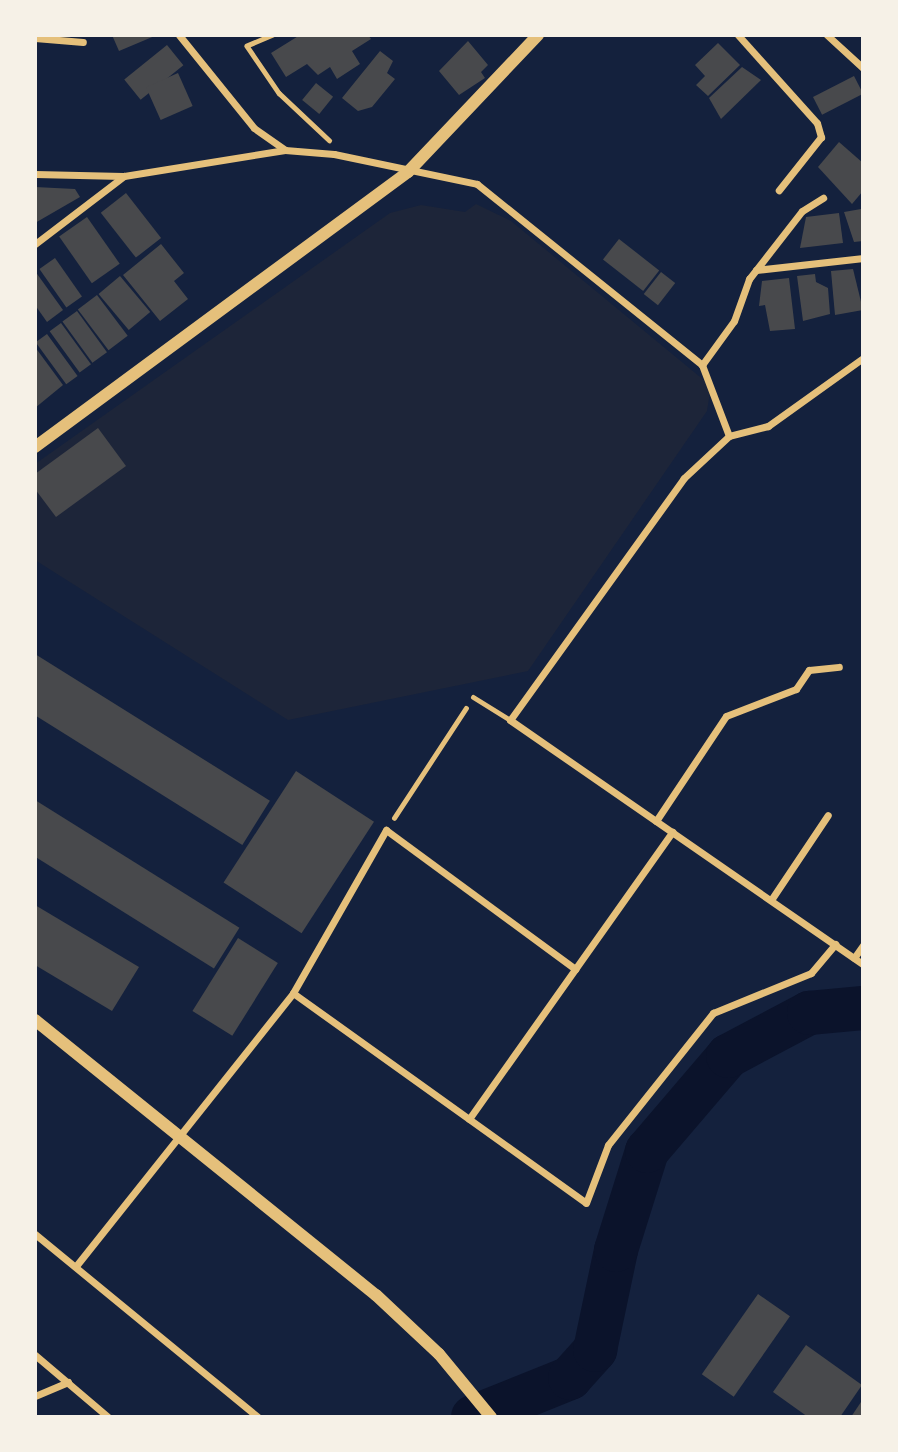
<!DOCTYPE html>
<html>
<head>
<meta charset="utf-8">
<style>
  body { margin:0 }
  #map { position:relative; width:898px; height:1452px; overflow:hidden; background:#14213d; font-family:"DM Sans",sans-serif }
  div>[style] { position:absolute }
  .green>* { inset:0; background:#1d2539 }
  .river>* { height:44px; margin:-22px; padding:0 22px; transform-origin:22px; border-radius:22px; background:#0b132b }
  .building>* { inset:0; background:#48494c; transform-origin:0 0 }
  .path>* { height:4.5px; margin:-2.25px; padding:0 2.25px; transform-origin:2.25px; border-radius:2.25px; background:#e5c07b }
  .service>* { height:5px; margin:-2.5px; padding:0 2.5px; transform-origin:2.5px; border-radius:2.5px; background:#e5c07b }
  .minor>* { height:7px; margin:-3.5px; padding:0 3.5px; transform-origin:3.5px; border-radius:3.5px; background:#e5c07b }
  .tertiary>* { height:12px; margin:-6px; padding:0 6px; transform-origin:6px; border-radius:6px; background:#e5c07b }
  span { translate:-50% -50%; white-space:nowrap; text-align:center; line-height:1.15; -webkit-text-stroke:6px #f6f1e7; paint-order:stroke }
  .frame { position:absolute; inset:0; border:37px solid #f6f1e7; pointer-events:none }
</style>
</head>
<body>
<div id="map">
  <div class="green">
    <div style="clip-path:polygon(476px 204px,511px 221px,711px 386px,707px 411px,528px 671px,288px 720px,35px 560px,35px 464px,390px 213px,421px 205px,465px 212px)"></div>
  </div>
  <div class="river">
    <div style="left:473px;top:1417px;width:105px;rotate:-21.9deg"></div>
    <div style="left:570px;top:1378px;width:38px;rotate:-48deg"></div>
    <div style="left:595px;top:1350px;width:102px;rotate:-78.1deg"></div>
    <div style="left:616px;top:1250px;width:104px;rotate:-72.6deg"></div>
    <div style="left:647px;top:1151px;width:125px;rotate:-49.5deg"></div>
    <div style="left:728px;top:1056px;width:92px;rotate:-28deg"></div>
    <div style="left:809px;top:1013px;width:54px;rotate:-5.3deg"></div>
  </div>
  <div class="building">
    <div style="clip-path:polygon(112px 35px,157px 35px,119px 51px)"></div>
    <div style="clip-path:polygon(300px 35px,368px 35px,371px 39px,352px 51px,360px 64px,337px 79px,330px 67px,318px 75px,307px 64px,286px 77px,271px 53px)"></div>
    <div style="clip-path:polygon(468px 41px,488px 65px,481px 72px,485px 78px,459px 95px,439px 71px)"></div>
    <div style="clip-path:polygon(718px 43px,740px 65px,708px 96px,696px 85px,705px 76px,695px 65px)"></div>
    <div style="left:167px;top:45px;width:26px;height:55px;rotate:51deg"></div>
    <div style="clip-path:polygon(380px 51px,393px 61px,387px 73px,395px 79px,372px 107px,358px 111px,342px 98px)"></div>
    <div style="clip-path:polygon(742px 67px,761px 80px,721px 119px,709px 98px)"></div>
    <div style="left:178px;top:73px;width:36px;height:35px;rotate:66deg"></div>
    <div style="left:854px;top:76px;width:20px;height:46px;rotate:63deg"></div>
    <div style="left:316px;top:83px;width:22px;height:22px;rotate:39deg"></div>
    <div style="clip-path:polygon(839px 142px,863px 163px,863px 191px,852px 204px,818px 167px)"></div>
    <div style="clip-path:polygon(35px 187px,75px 189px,80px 197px,35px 223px)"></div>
    <div style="left:126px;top:193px;width:57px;height:32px;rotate:52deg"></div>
    <div style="clip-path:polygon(861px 209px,863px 241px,854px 242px,844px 212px)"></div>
    <div style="clip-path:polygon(839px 213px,843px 243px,800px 248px,806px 217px)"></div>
    <div style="left:87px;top:217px;width:57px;height:34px;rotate:55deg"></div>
    <div style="left:619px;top:239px;width:51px;height:26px;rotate:38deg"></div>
    <div style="clip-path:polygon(161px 244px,184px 273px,174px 281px,188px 299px,160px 321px,123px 275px)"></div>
    <div style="left:55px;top:258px;width:47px;height:19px;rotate:55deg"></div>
    <div style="clip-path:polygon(853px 269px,863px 310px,835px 315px,831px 271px)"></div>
    <div style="clip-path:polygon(35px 271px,63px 310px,47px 322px,35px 305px)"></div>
    <div style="left:661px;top:272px;width:18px;height:28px;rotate:38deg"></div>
    <div style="clip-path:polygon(815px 274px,816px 282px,828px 288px,830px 314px,803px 321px,797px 276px)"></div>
    <div style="left:120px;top:276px;width:47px;height:28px;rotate:50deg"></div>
    <div style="clip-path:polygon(789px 278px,795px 329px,770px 331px,765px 305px,759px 306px,762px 281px)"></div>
    <div style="left:97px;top:295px;width:51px;height:24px;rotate:53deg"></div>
    <div style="left:77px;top:311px;width:51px;height:18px;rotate:54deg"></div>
    <div style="left:61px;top:323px;width:51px;height:14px;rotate:54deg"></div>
    <div style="left:47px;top:334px;width:52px;height:14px;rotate:54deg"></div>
    <div style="clip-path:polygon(35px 347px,63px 385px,35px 408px)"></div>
    <div style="clip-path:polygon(98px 428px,126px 466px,56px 517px,35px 489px,35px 474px)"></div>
    <div style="left:35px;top:654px;width:277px;height:52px;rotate:32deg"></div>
    <div style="left:296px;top:771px;width:93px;height:133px;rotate:33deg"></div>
    <div style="left:35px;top:800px;width:241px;height:48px;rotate:32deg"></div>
    <div style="clip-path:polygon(35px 905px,139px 967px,112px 1011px,35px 965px)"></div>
    <div style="left:238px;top:938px;width:47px;height:86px;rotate:32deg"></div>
    <div style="left:758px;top:1294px;width:39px;height:98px;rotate:35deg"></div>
    <div style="clip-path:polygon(806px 1345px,862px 1385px,840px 1417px,808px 1417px,773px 1392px)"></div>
    <div style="clip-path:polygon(863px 1399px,863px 1417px,851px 1417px)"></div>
  </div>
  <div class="path">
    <div style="left:273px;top:35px;width:28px;rotate:157deg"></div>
    <div style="left:247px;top:46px;width:57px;rotate:55.8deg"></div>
    <div style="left:279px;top:93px;width:69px;rotate:43.2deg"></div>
    <div style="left:394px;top:818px;width:131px;rotate:-56.8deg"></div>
  </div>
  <div class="service">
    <div style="left:473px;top:697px;width:44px;rotate:31.9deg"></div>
  </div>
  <div class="minor">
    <div style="left:179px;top:35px;width:119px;rotate:51.1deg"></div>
    <div style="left:254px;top:128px;width:38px;rotate:35deg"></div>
    <div style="left:738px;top:35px;width:118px;rotate:48.1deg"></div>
    <div style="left:817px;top:123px;width:15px;rotate:74deg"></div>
    <div style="left:821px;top:137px;width:68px;rotate:128.4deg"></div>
    <div style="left:827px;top:35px;width:49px;rotate:42.5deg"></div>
    <div style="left:35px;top:38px;width:48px;rotate:4.8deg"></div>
    <div style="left:35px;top:174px;width:88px;rotate:1.3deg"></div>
    <div style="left:35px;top:244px;width:112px;rotate:-37.4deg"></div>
    <div style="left:124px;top:176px;width:163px;rotate:-9.2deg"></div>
    <div style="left:285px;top:150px;width:49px;rotate:4.7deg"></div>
    <div style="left:334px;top:154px;width:146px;rotate:11.8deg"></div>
    <div style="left:477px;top:184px;width:289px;rotate:38.8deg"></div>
    <div style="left:702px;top:365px;width:76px;rotate:69.2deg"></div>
    <div style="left:756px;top:270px;width:108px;rotate:-6.4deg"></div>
    <div style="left:863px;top:358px;width:117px;rotate:144.4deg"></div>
    <div style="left:768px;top:426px;width:40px;rotate:165.6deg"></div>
    <div style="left:729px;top:436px;width:62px;rotate:137deg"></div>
    <div style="left:684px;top:478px;width:298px;rotate:125.7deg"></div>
    <div style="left:510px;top:720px;width:429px;rotate:34.7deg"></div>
    <div style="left:702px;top:365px;width:54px;rotate:-54deg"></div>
    <div style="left:734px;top:321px;width:45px;rotate:-70.3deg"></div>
    <div style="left:749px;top:279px;width:86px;rotate:-52.1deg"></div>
    <div style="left:802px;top:211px;width:25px;rotate:-32deg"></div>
    <div style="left:656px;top:821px;width:126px;rotate:-56.3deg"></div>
    <div style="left:726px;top:716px;width:75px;rotate:-21.1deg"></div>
    <div style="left:796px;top:689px;width:23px;rotate:-56deg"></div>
    <div style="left:809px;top:670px;width:30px;rotate:-6deg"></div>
    <div style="left:771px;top:900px;width:102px;rotate:-56.2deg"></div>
    <div style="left:854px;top:958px;width:16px;rotate:-55deg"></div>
    <div style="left:293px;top:993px;width:360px;rotate:35.6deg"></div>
    <div style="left:586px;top:1203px;width:62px;rotate:-69.2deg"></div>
    <div style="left:608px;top:1145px;width:169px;rotate:-51.5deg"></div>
    <div style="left:713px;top:1013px;width:106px;rotate:-22.2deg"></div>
    <div style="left:811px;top:973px;width:38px;rotate:-50deg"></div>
    <div style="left:469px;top:1119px;width:352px;rotate:-54.7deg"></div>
    <div style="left:35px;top:1234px;width:288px;rotate:39.4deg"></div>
    <div style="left:76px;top:1266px;width:349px;rotate:-51.5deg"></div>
    <div style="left:293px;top:993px;width:188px;rotate:-60.3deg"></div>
    <div style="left:386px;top:830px;width:235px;rotate:36.3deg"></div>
    <div style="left:35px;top:1355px;width:96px;rotate:40.3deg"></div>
    <div style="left:35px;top:1396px;width:36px;rotate:-23deg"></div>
  </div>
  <div class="tertiary">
    <div style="left:35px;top:447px;width:463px;rotate:-36.4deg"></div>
    <div style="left:408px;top:172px;width:189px;rotate:-46.5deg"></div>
    <div style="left:35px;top:1020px;width:438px;rotate:38.9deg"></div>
    <div style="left:376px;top:1295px;width:86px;rotate:43.1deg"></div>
    <div style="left:439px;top:1354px;width:82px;rotate:50.5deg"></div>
  </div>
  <div class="frame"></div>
</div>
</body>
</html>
